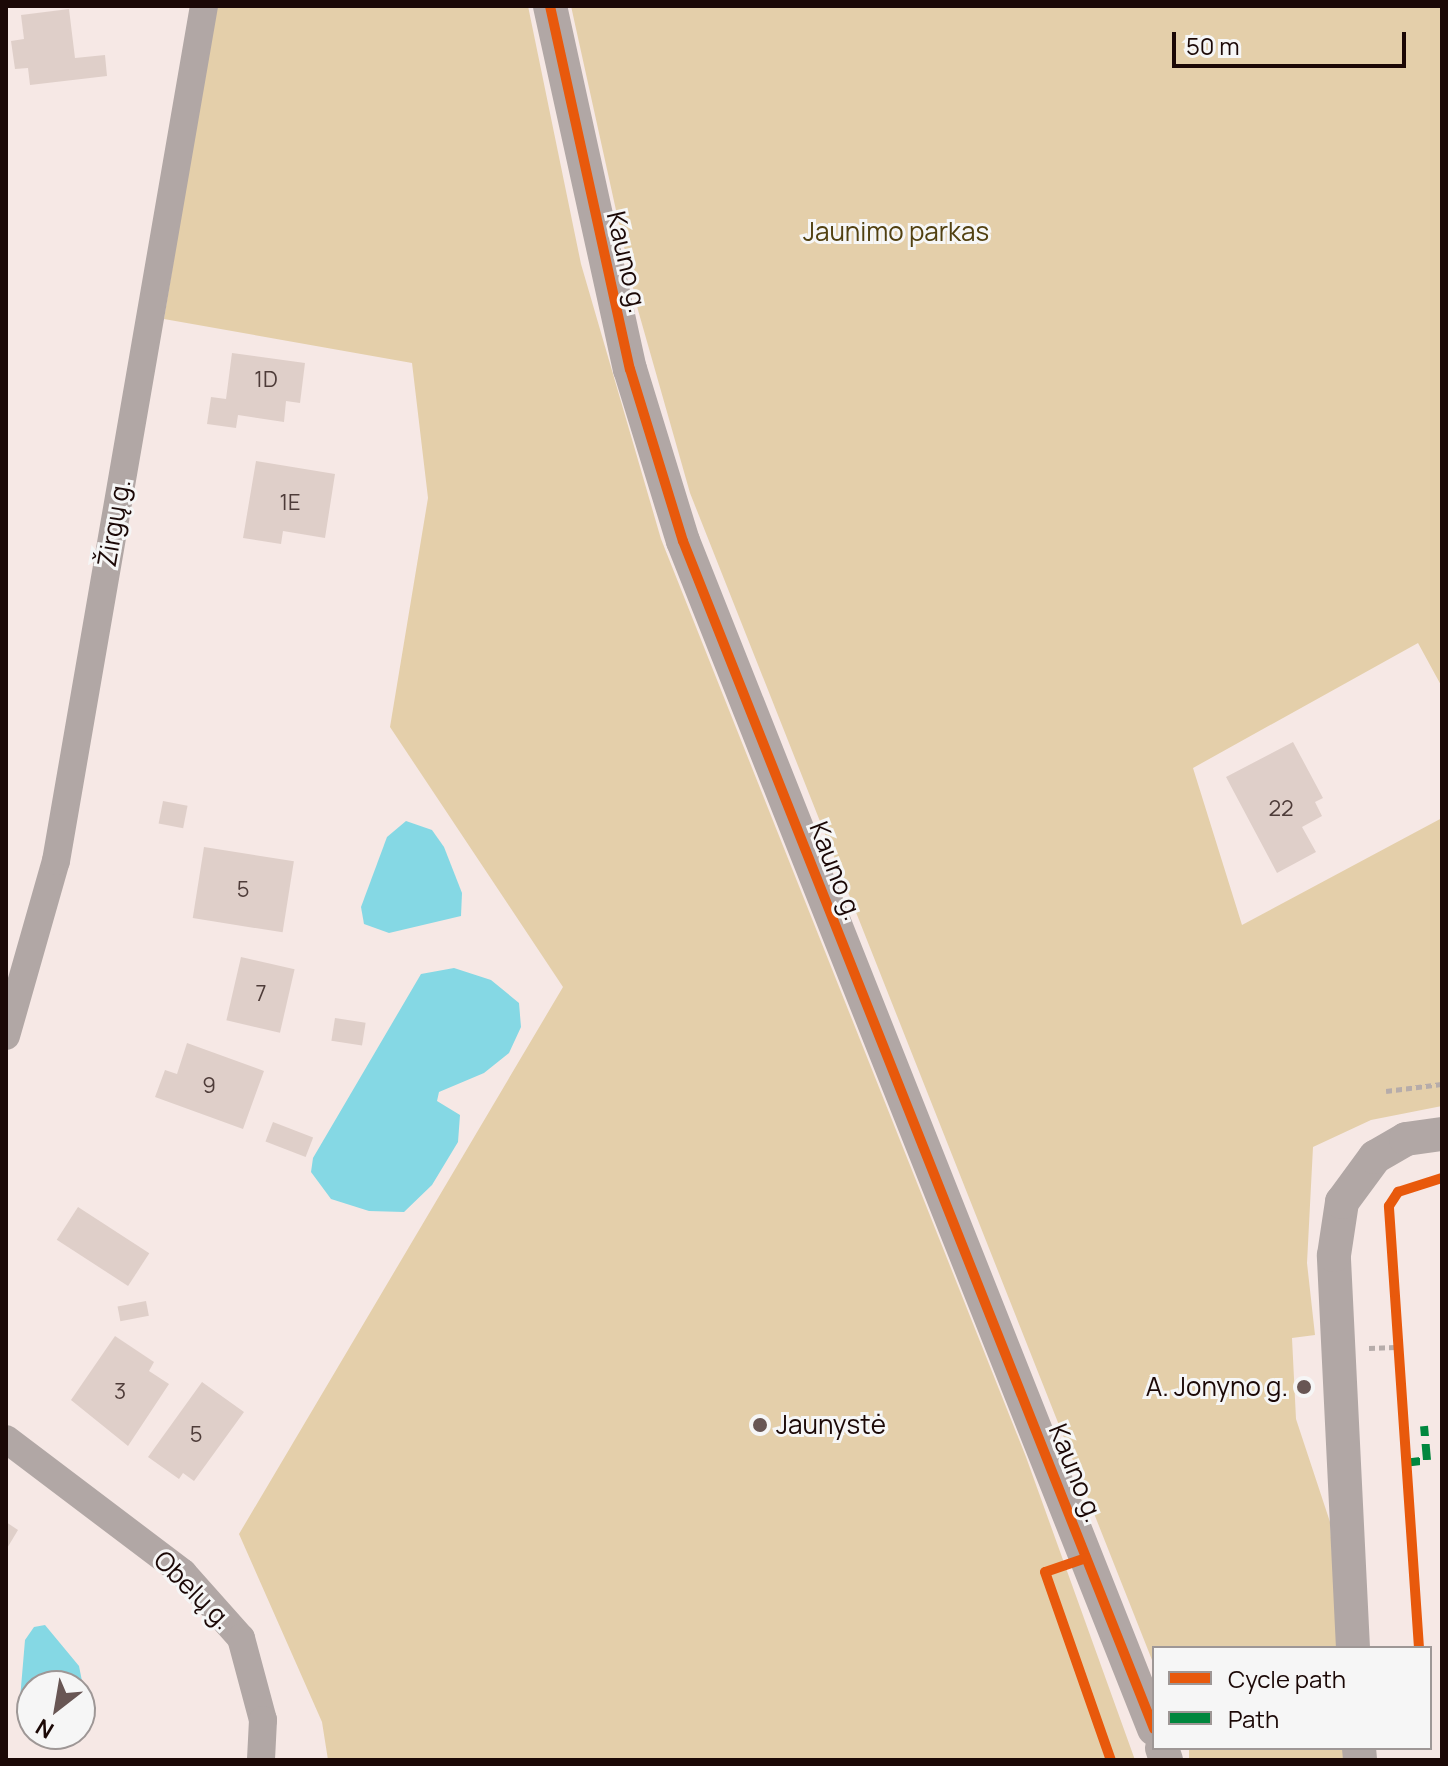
<!DOCTYPE html>
<html>
<head>
<meta charset="utf-8">
<style>
  body { margin:0 }
  #map { position:relative; width:1448px; height:1766px; overflow:hidden; background:#f6e8e5; font-family:Manrope,sans-serif }
  div>[style] { position:absolute }
  .green>* { inset:0; background:#e4cfaa; transform-origin:0 0 }
  .water>* { inset:0; background:#85d8e4 }
  .building>* { inset:0; background:#dfcfc9; transform-origin:0 0 }
  .path>* { height:5px; margin-top:-2.5px; transform-origin:0; background:repeating-linear-gradient(90deg,#b6acaa 0 6px,transparent 0 10px) }
  .minor>* { height:28px; margin:-14px; padding:0 14px; transform-origin:14px; border-radius:14px; background:#b1a7a5 }
  .tertiary>* { height:34px; margin:-17px; padding:0 17px; transform-origin:17px; border-radius:17px; background:#b1a7a5 }
  .quiet>* { height:8px; margin-top:-4px; transform-origin:0; background:repeating-linear-gradient(90deg,#00873e 0 16px,transparent 0 24px) }
  .cycleway>* { height:10px; margin:-5px; padding:0 5px; transform-origin:5px; border-radius:5px; background:#e8590c }
  .dots>* { width:22px; height:22px; translate:-50% -50%; box-sizing:border-box; border:4px solid #f6f6f6; border-radius:50% }
  span { translate:-50% -50%; white-space:nowrap; text-align:center; line-height:1.15; -webkit-text-stroke:6px #f6f6f6; paint-order:stroke }
  .number-label { font-size:22px; color:#4e3c39 }
  .number-label span { -webkit-text-stroke-width:0 }
  .park-label { font-size:26px; color:#514010 }
  .street-label { font-size:26px; color:#1b0806 }
  .poi-label { font-size:26px; color:#1b0806 }
  .right { translate:-100% -50%; text-align:right }
  .left { translate:0 -50%; text-align:left }
  .frame { position:absolute; inset:0; border:8px solid #1b0806; pointer-events:none }
  .legend { position:absolute; left:1152px; top:1646px; width:280px; height:104px; box-sizing:border-box; background:#f6f6f6; border:2px solid #9e9796; margin:0; padding:10px 14px; list-style:none; font-size:24px; color:#1b0806 }
  .legend li { display:flex; align-items:center; gap:16px; height:40px }
  .legend b { width:40px; border:2px solid #9e9796 }
  .north { position:absolute; left:16px; top:1670px; width:80px; height:80px; box-sizing:border-box; background:#f6f6f6; border:2px solid #9e9796; border-radius:50%; rotate:211deg; font-size:22px; font-weight:700; line-height:32px; text-align:center; color:#1b0806 }
  .north::after { content:''; display:block; margin:auto; width:28px; height:36px; background:#685654; clip-path:polygon(50% 0,100% 100%,50% 72%,0 100%) }
  .scale { position:absolute; left:1172px; top:32px; width:234px; height:36px; box-sizing:border-box; border:4px solid #1b0806; border-top:0; padding-left:10px; font-size:24px; line-height:28px; white-space:nowrap; color:#1b0806; -webkit-text-stroke:6px #f6f6f6; paint-order:stroke }
</style>
</head>
<body>
<div id="map">
  <div class="green">
    <div style="clip-path:polygon(215px 6px,528px 6px,581px 264px,661px 539px,1026px 1457px,1135px 1760px,328px 1760px,322px 1722px,239px 1534px,563px 987px,390px 727px,428px 498px,412px 363px,164px 319px)"></div>
    <div style="clip-path:polygon(571px 6px,1442px 6px,1442px 687px,1418px 643px,1193px 768px,1242px 925px,1442px 818px,1442px 1106px,1371px 1120px,1313px 1147px,1307px 1263px,1315px 1335px,1292px 1338px,1296px 1419px,1330px 1522px,1338px 1648px,1154px 1648px,1154px 1665px,690px 493px,638px 310px)"></div>
    <div style="left:1189px;top:1748px;width:155px;height:13px"></div>
  </div>
  <div class="water">
    <div style="clip-path:polygon(406px 821px,432px 830px,444px 847px,462px 893px,461px 916px,389px 933px,364px 924px,361px 907px,387px 837px)"></div>
    <div style="clip-path:polygon(454px 968px,491px 980px,519px 1003px,521px 1027px,509px 1053px,484px 1073px,439px 1092px,437px 1101px,460px 1115px,458px 1142px,432px 1185px,404px 1212px,369px 1211px,331px 1199px,311px 1172px,313px 1158px,421px 974px)"></div>
    <div style="clip-path:polygon(45px 1625px,79px 1666px,84px 1691px,80px 1709px,80px 1686px,32px 1686px,32px 1711px,20px 1699px,25px 1640px,34px 1627px)"></div>
  </div>
  <div class="building">
    <div style="clip-path:polygon(69px 9px,75px 58px,105px 55px,107px 76px,30px 85px,28px 68px,15px 69px,11px 41px,24px 39px,21px 15px)"></div>
    <div style="clip-path:polygon(232px 353px,305px 363px,300px 403px,286px 401px,284px 422px,238px 415px,236px 428px,207px 424px,211px 397px,226px 399px)"></div>
    <div style="clip-path:polygon(256px 461px,335px 474px,325px 538px,283px 531px,281px 544px,243px 538px)"></div>
    <div style="clip-path:polygon(1293px 742px,1323px 798px,1315px 802px,1322px 816px,1302px 827px,1316px 852px,1277px 873px,1226px 777px)"></div>
    <div style="left:163px;top:801px;width:25px;height:23px;rotate:11deg"></div>
    <div style="left:204px;top:847px;width:91px;height:72px;rotate:9deg"></div>
    <div style="left:241px;top:957px;width:55px;height:65px;rotate:13deg"></div>
    <div style="left:335px;top:1018px;width:31px;height:23px;rotate:9deg"></div>
    <div style="clip-path:polygon(187px 1043px,264px 1071px,243px 1129px,155px 1097px,165px 1070px,177px 1074px)"></div>
    <div style="left:273px;top:1122px;width:43px;height:21px;rotate:21deg"></div>
    <div style="left:78px;top:1207px;width:85px;height:39px;rotate:33deg"></div>
    <div style="left:146px;top:1301px;width:15px;height:29px;rotate:79deg"></div>
    <div style="clip-path:polygon(115px 1336px,154px 1362px,149px 1371px,169px 1384px,128px 1446px,71px 1400px)"></div>
    <div style="clip-path:polygon(202px 1382px,244px 1412px,194px 1481px,183px 1473px,179px 1479px,148px 1457px)"></div>
    <div style="clip-path:polygon(6px 1522px,18px 1530px,6px 1550px)"></div>
  </div>
  <div class="path">
    <div style="left:1386px;top:1091px;width:56px;rotate:-7.1deg"></div>
    <div style="left:1369px;top:1348px;width:27px;rotate:-2deg"></div>
  </div>
  <div class="minor">
    <div style="left:6px;top:1036px;width:182px;rotate:-74.1deg"></div>
    <div style="left:56px;top:861px;width:868px;rotate:-80.18deg"></div>
    <div style="left:6px;top:1439px;width:222px;rotate:37.1deg"></div>
    <div style="left:183px;top:1573px;width:87px;rotate:48.3deg"></div>
    <div style="left:241px;top:1638px;width:85px;rotate:75deg"></div>
    <div style="left:263px;top:1720px;width:40px;rotate:92.9deg"></div>
  </div>
  <div class="tertiary">
    <div style="left:550px;top:6px;width:372px;rotate:77.6deg"></div>
    <div style="left:630px;top:369px;width:180px;rotate:72.9deg"></div>
    <div style="left:683px;top:541px;width:1278px;rotate:68.37deg"></div>
    <div style="left:1353px;top:1648px;width:393px;rotate:-92.8deg"></div>
    <div style="left:1334px;top:1255px;width:54px;rotate:-81.4deg"></div>
    <div style="left:1342px;top:1202px;width:56px;rotate:-53.7deg"></div>
    <div style="left:1375px;top:1157px;width:36px;rotate:-30deg"></div>
    <div style="left:1406px;top:1139px;width:36px;rotate:-8deg"></div>
    <div style="left:1162px;top:1748px;width:13px;rotate:72deg"></div>
    <div style="left:1359px;top:1748px;width:12px;rotate:85deg"></div>
  </div>
  <div class="quiet">
    <div style="left:1404px;top:1463px;width:23px;rotate:-7deg"></div>
    <div style="left:1427px;top:1460px;width:34px;rotate:-95deg"></div>
  </div>
  <div class="cycleway">
    <div style="left:550px;top:6px;width:372px;rotate:77.6deg"></div>
    <div style="left:630px;top:369px;width:180px;rotate:72.9deg"></div>
    <div style="left:683px;top:541px;width:1278px;rotate:68.37deg"></div>
    <div style="left:1086px;top:1558px;width:43px;rotate:161.1deg"></div>
    <div style="left:1045px;top:1572px;width:199px;rotate:70.7deg"></div>
    <div style="left:1419px;top:1648px;width:443px;rotate:-93.9deg"></div>
    <div style="left:1389px;top:1206px;width:17px;rotate:-57deg"></div>
    <div style="left:1398px;top:1192px;width:46px;rotate:-17.7deg"></div>
  </div>
  <div class="dots">
    <div style="left:1304px;top:1387px;background:#685654"></div>
    <div style="left:760px;top:1425px;background:#685654"></div>
  </div>
  <div class="number-label">
    <span style="left:266px;top:380px">1D</span>
    <span style="left:290px;top:503px">1E</span>
    <span style="left:1281px;top:809px">22</span>
    <span style="left:243px;top:890px">5</span>
    <span style="left:261px;top:994px">7</span>
    <span style="left:209px;top:1086px">9</span>
    <span style="left:120px;top:1392px">3</span>
    <span style="left:196px;top:1435px">5</span>
  </div>
  <div class="park-label">
    <span style="left:896px;top:232px">Jaunimo parkas</span>
  </div>
  <div class="street-label">
    <span style="left:627px;top:262px;rotate:77deg">Kauno g.</span>
    <span style="left:114px;top:523px;rotate:-80deg">Žirgų g.</span>
    <span style="left:836px;top:871px;rotate:69deg">Kauno g.</span>
    <span style="left:1076px;top:1473px;rotate:68deg">Kauno g.</span>
    <span style="left:193px;top:1590px;rotate:45deg">Obelų g.</span>
  </div>
  <div class="poi-label">
    <span class="right" style="left:1288px;top:1387px">A. Jonyno g.</span>
    <span class="left" style="left:776px;top:1425px">Jaunystė</span>
  </div>
  <div class="frame"></div>
  <ul class="legend">
  <li><b style="height:10px;background:#e8590c"></b>Cycle path</li>
  <li><b style="height:10px;background:#00873e"></b>Path</li>
  </ul>
  <div class="north">N</div>
  <div class="scale">50 m</div>
</div>
</body>
</html>
